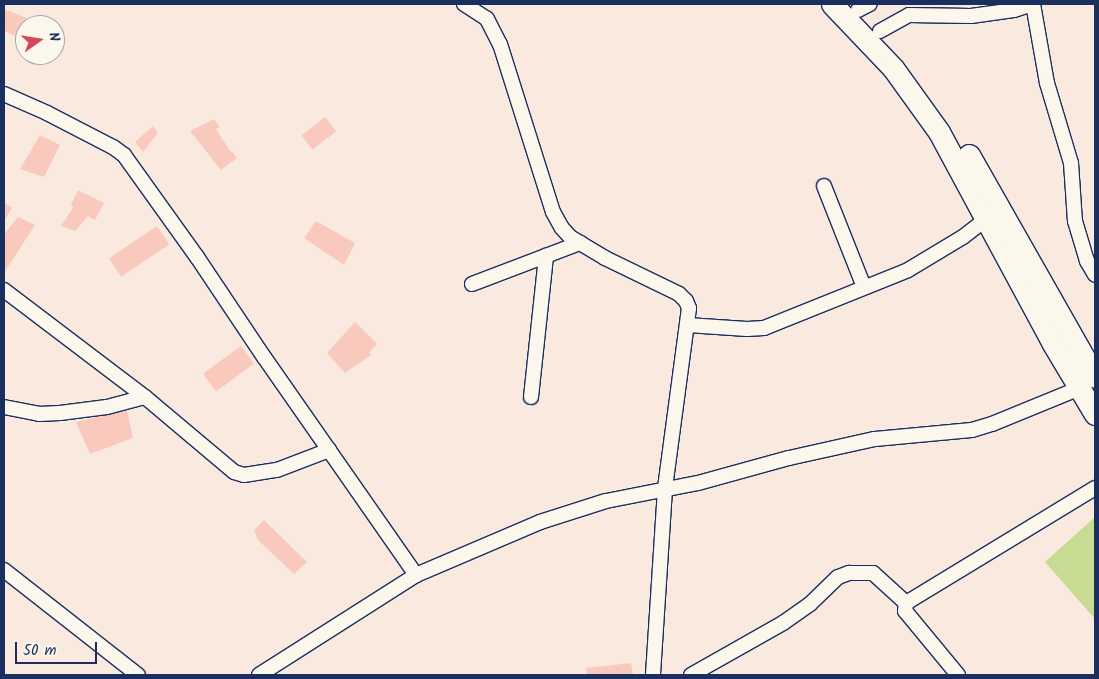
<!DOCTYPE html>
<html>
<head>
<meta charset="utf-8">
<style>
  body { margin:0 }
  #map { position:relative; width:1099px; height:679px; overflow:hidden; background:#fae9de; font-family:Kalam,sans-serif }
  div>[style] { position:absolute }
  .green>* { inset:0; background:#c7dc92 }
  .building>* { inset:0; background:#f9c9be; transform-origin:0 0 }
  .roads { filter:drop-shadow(1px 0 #1b2f5e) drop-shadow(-1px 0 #1b2f5e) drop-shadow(0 1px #1b2f5e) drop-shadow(0 -1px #1b2f5e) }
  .minor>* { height:14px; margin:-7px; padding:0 7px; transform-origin:7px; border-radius:7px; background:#fbf7ec }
  .primary>* { height:21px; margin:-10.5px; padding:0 10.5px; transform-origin:10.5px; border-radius:10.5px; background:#fbf7ec }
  span { translate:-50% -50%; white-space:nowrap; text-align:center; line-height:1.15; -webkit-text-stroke:4px #fbf7ec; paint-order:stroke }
  .frame { position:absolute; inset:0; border:5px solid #1b2f5e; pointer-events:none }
  .north { position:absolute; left:15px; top:15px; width:50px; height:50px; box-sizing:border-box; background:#fbf7ec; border:1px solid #a1a7b3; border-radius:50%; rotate:77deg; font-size:14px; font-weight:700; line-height:20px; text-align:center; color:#1b2f5e }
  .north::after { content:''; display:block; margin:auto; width:18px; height:22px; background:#d1495b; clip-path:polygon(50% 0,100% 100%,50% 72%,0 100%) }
  .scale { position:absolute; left:15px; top:642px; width:82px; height:22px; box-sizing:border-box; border:2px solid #1b2f5e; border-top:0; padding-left:6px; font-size:15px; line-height:18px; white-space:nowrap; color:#1b2f5e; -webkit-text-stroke:4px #fbf7ec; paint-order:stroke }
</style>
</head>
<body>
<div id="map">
  <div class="green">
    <div style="clip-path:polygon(1095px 517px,1095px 619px,1045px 562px)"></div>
  </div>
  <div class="building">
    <div style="clip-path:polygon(4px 9px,29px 19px,28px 25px,25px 25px,23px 39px,4px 31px)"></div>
    <div style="left:325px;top:117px;width:18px;height:30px;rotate:52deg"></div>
    <div style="clip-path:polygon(214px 119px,220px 127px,216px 129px,230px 151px,232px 151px,237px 158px,221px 170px,190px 131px)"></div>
    <div style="clip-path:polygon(153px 126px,158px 133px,143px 152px,135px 142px)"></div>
    <div style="clip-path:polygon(40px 135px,60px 145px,44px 177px,20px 169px)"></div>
    <div style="clip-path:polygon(78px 190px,104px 203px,95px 220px,88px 216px,75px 231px,61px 226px,73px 208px,71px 205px)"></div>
    <div style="clip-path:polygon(4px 202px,12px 208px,4px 221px)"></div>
    <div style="clip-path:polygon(18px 217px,35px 225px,4px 273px,4px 234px)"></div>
    <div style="clip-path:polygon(316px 221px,355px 243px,344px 265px,304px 238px)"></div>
    <div style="left:157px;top:226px;width:22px;height:58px;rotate:56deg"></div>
    <div style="clip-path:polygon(355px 322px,377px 344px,369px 352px,371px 355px,345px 373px,327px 353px)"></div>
    <div style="left:241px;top:346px;width:22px;height:47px;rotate:54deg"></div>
    <div style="clip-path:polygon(127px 410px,133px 438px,90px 454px,76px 422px)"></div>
    <div style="clip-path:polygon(264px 520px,307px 562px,294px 574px,258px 540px,254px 530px)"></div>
    <div style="clip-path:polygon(631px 663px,633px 675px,587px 675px,586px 668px)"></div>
  </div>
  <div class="roads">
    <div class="minor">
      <div style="left:464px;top:4px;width:27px;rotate:33deg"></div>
      <div style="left:487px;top:19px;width:28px;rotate:63deg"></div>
      <div style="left:500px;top:44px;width:176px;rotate:72.5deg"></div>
      <div style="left:553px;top:212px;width:18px;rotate:61deg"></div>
      <div style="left:562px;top:228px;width:12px;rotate:48deg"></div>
      <div style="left:570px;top:237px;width:41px;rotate:31deg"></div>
      <div style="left:605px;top:258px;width:82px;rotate:25.9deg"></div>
      <div style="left:679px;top:294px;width:10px;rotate:45deg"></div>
      <div style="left:686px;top:301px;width:8px;rotate:67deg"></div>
      <div style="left:689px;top:308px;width:183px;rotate:97.6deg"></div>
      <div style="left:665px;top:489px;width:186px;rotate:93.7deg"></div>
      <div style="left:1033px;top:4px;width:80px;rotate:80deg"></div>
      <div style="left:1047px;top:83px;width:84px;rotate:73.3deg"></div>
      <div style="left:1071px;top:163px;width:58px;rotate:86.1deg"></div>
      <div style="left:1075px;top:221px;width:42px;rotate:73.3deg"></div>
      <div style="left:1087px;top:261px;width:16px;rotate:60deg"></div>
      <div style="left:858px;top:10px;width:13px;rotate:-27deg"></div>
      <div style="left:880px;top:31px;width:33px;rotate:-29deg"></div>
      <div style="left:909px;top:15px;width:62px;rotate:0.9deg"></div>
      <div style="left:971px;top:16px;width:43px;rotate:-7.9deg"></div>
      <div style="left:1014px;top:10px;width:20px;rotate:-18deg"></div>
      <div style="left:4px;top:94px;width:47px;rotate:23.8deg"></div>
      <div style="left:47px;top:113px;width:74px;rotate:27.3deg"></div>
      <div style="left:113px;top:147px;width:14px;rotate:36deg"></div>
      <div style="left:124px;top:155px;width:125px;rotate:54.4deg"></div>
      <div style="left:197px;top:257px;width:120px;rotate:56.2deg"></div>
      <div style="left:264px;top:357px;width:266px;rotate:55.1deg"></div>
      <div style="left:824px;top:186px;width:109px;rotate:68.4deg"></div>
      <div style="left:472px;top:284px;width:116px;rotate:-20.8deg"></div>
      <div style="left:4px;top:290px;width:177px;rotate:37.2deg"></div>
      <div style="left:145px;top:397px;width:116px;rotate:40.1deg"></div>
      <div style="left:234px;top:472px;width:10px;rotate:17deg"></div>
      <div style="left:244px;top:475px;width:33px;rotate:-9deg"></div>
      <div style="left:277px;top:470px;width:56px;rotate:-21deg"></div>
      <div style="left:687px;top:325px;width:60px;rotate:3.8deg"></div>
      <div style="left:747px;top:329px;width:17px;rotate:-3deg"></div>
      <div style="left:764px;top:328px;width:155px;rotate:-21.9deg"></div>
      <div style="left:908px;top:270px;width:64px;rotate:-31deg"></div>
      <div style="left:963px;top:237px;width:31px;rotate:-38deg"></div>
      <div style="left:531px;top:397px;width:142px;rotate:-83.9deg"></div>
      <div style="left:4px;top:407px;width:36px;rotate:11deg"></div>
      <div style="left:39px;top:414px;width:21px;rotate:-3deg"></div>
      <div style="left:60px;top:413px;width:47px;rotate:-7.3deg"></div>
      <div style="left:107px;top:407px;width:39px;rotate:-15deg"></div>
      <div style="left:4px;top:570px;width:170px;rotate:38.1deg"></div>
      <div style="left:259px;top:675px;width:186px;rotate:-32.5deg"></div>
      <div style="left:416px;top:575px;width:135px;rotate:-23.1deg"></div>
      <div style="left:540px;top:522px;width:69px;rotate:-17.7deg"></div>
      <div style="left:606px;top:501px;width:94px;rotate:-11.1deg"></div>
      <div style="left:698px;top:483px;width:94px;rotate:-15.4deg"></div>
      <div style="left:789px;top:458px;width:88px;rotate:-12.5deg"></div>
      <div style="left:875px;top:439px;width:97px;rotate:-5.3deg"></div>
      <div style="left:972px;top:430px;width:21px;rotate:-17deg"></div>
      <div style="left:992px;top:424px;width:95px;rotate:-22.2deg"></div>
      <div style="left:691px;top:675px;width:106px;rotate:-29.5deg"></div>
      <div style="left:783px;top:623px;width:33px;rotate:-35deg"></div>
      <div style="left:810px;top:604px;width:39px;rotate:-44deg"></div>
      <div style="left:838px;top:577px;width:12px;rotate:-20deg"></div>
      <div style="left:849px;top:573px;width:24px"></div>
      <div style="left:873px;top:573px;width:45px;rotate:42.3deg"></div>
      <div style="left:958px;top:675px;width:83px;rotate:-129.6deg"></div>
      <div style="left:905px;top:611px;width:8px;rotate:-83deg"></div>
      <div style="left:906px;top:603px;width:221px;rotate:-31.3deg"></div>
    </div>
    <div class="primary">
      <div style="left:832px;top:4px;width:88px;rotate:46.4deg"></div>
      <div style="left:893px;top:68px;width:79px;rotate:54.3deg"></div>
      <div style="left:939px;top:132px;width:238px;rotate:61.7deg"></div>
      <div style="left:1052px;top:342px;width:84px;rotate:59.2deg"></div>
      <div style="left:969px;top:155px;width:255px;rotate:60.4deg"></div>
    </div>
  </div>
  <div class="frame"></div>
  <div class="north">N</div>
  <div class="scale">50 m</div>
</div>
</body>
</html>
